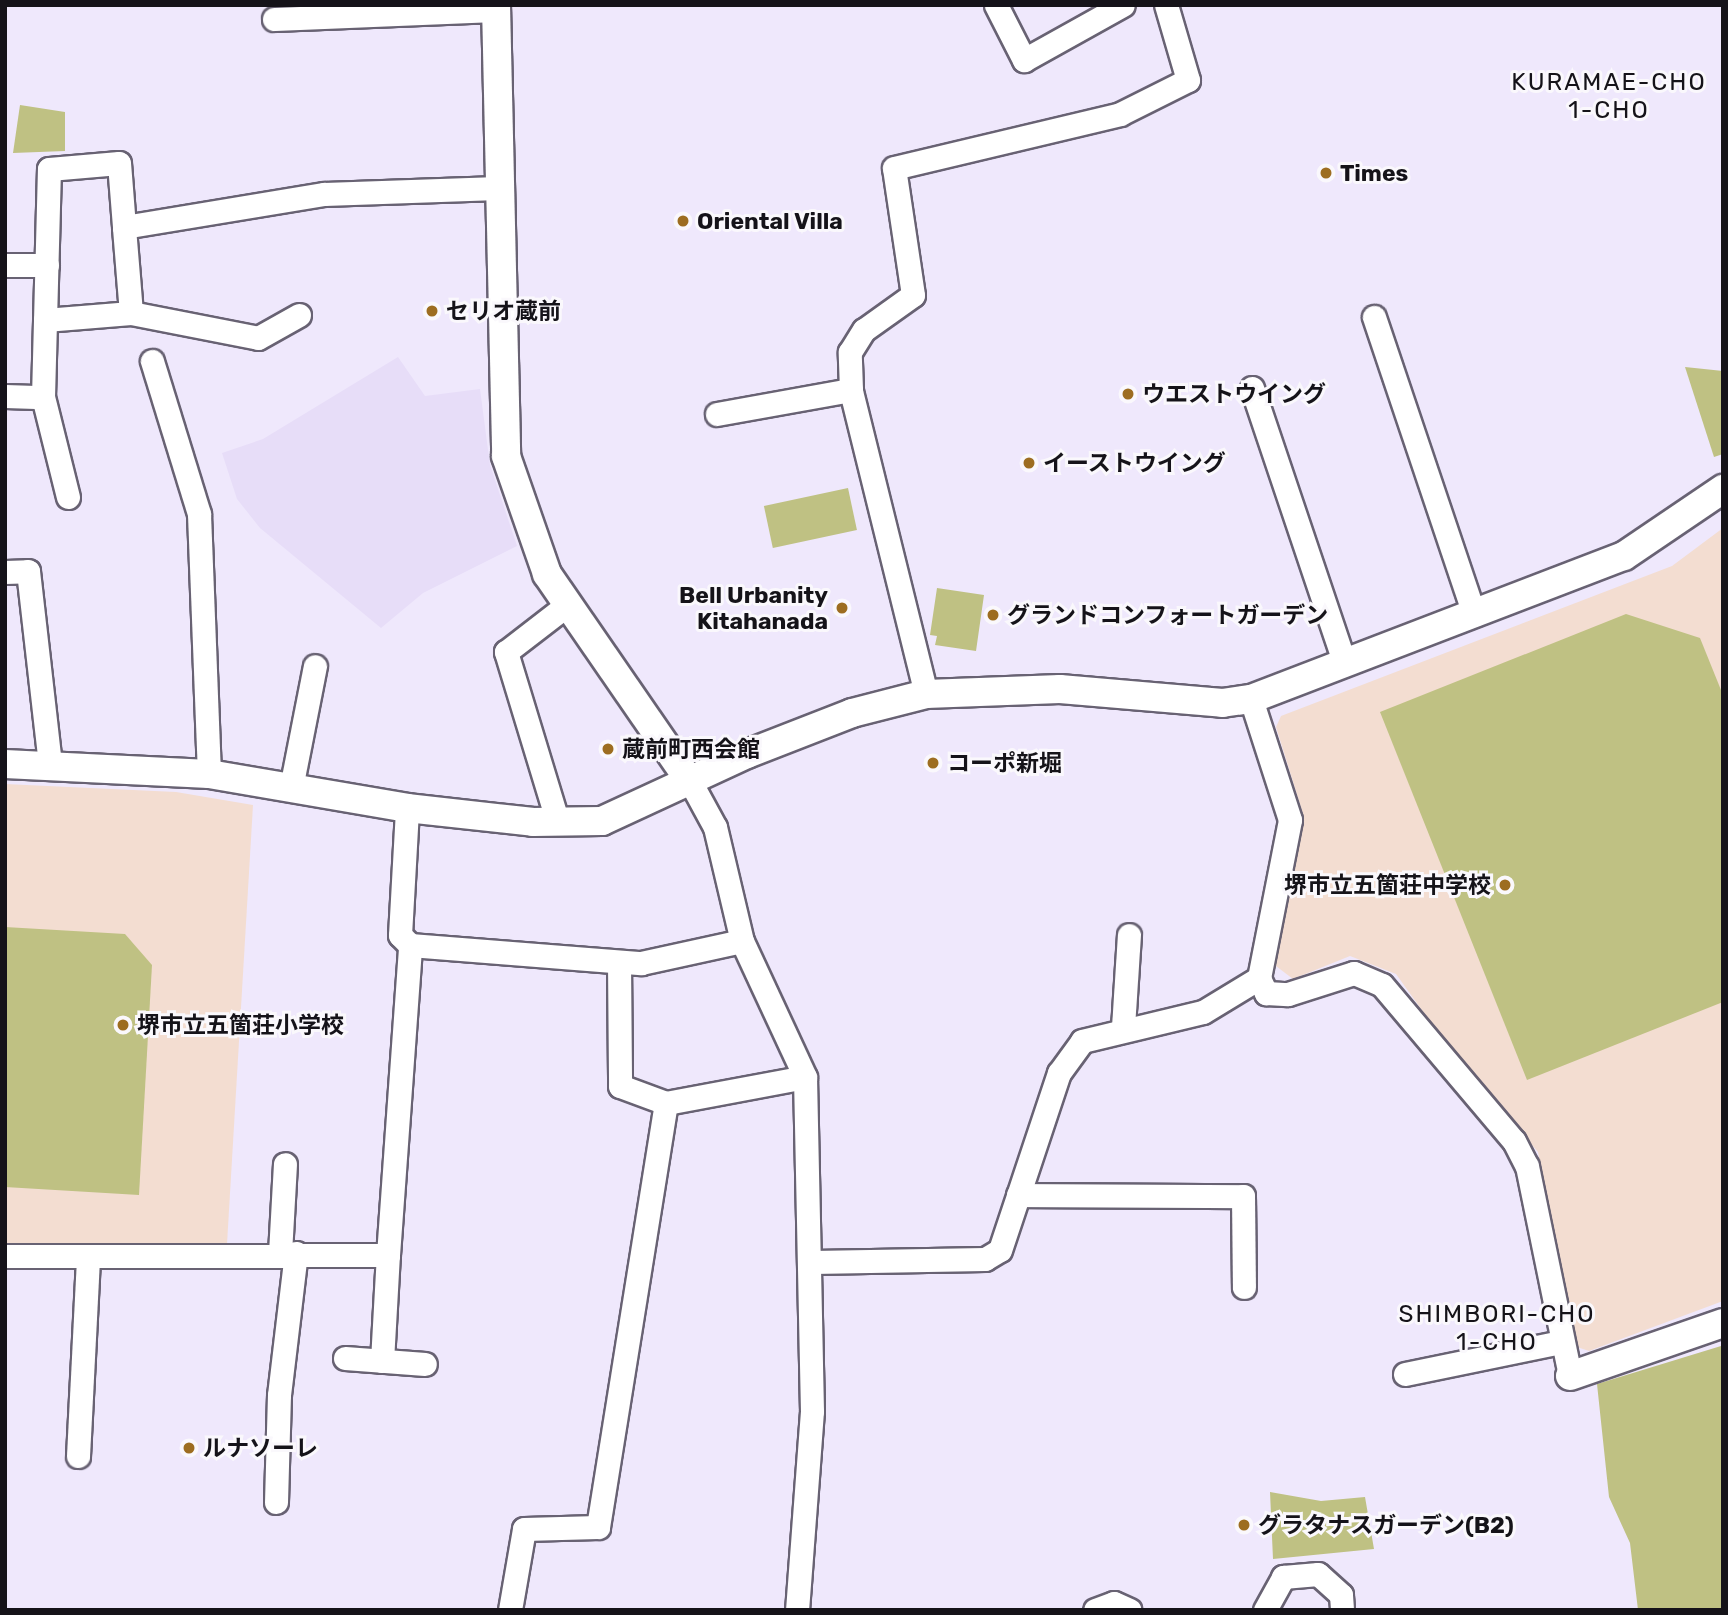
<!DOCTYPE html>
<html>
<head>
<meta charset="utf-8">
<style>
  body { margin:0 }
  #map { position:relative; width:1728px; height:1615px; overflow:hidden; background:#efe8fc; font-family:Rubik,"Noto Sans JP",sans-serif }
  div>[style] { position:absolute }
  .built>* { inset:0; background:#e7ddf8 }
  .education>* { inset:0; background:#f3ddd1 }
  .green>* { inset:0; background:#bfc183; transform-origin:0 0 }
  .roads { filter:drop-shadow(2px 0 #686273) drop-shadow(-2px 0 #686273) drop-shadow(0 2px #686273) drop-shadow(0 -2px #686273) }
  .minor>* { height:23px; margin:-11.5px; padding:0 11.5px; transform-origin:11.5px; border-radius:11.5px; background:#fff }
  .tertiary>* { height:28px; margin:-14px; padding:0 14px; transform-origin:14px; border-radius:14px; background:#fff }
  .dots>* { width:19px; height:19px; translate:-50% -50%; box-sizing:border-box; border:4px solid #faf8fc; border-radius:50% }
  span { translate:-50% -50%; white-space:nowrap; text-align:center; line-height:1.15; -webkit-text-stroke:6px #faf8fc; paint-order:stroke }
  .poi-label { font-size:23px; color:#151319; font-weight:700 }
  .left { translate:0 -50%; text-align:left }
  .right { translate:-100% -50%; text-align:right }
  .neighbourhood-label { font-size:24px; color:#151319; letter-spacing:2px }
  .frame { position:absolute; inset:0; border:7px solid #151319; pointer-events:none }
</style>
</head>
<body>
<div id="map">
  <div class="built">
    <div style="clip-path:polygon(398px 357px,425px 396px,480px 389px,490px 465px,517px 546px,423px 593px,381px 628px,260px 528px,237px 499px,222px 453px,263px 439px)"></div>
  </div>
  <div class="education">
    <div style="clip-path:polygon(1723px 528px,1723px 1301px,1589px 1351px,1574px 1346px,1538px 1152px,1459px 1062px,1396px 974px,1350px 956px,1293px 979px,1272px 963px,1303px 814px,1276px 727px,1281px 716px,1672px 566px)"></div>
    <div style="clip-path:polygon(5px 784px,176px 792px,253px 805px,227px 1244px,5px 1244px)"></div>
  </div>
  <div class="green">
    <div style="clip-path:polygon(20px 105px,65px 112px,65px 151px,13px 153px)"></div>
    <div style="clip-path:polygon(1685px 367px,1723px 371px,1723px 454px,1714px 457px)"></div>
    <div style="left:848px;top:488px;width:43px;height:86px;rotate:78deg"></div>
    <div style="clip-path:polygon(937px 588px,984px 595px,976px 651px,935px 645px,937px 636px,930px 635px)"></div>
    <div style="clip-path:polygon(1626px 614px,1700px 638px,1723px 695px,1723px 1002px,1527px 1080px,1380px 712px)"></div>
    <div style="clip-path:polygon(5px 927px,125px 934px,152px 965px,139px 1195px,5px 1187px)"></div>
    <div style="clip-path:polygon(1721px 1346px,1723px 1610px,1638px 1610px,1630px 1543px,1609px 1497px,1597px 1384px)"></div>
    <div style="clip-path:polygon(1270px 1492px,1321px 1501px,1365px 1497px,1374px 1549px,1273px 1559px)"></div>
  </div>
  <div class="roads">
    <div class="minor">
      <div style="left:996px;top:5px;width:62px;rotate:63deg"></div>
      <div style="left:1024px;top:60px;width:113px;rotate:-29.1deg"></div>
      <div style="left:274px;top:19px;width:222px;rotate:-2.3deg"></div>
      <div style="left:5px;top:265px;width:42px"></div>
      <div style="left:131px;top:313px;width:86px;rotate:-94.7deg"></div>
      <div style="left:124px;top:227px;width:203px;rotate:-9.4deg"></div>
      <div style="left:324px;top:194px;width:174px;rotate:-2deg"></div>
      <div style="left:1374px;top:317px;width:314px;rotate:71.4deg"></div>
      <div style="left:45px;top:320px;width:86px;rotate:-4.7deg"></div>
      <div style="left:131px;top:313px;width:129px;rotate:11.1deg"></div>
      <div style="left:258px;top:338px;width:47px;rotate:-29.3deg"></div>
      <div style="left:152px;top:361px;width:160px;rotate:72.9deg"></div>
      <div style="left:199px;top:514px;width:260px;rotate:87.8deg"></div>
      <div style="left:1252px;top:388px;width:291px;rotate:71.4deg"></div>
      <div style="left:5px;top:396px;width:38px;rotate:2deg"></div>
      <div style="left:717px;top:414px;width:136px;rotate:-10.2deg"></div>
      <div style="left:68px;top:497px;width:103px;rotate:-104deg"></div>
      <div style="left:43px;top:397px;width:228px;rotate:-88.5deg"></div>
      <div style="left:49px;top:169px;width:70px;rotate:-4.9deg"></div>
      <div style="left:119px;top:163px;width:64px;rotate:85.5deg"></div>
      <div style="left:5px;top:572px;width:23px;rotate:-2deg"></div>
      <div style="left:28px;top:571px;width:195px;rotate:83.5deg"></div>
      <div style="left:926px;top:694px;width:313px;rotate:-103.9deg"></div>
      <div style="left:851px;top:390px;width:38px;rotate:-92deg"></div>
      <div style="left:850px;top:352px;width:26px;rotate:-58deg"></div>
      <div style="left:864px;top:330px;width:60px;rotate:-35.5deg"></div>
      <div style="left:913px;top:295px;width:128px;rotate:-98.5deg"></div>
      <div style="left:894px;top:168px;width:232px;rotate:-13.4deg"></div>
      <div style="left:1120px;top:114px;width:76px;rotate:-26.6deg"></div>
      <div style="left:1188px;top:80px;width:78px;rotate:-106.3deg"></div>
      <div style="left:1251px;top:699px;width:127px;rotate:72.1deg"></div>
      <div style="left:1290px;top:820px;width:161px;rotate:101.1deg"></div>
      <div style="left:1259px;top:978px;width:17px;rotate:65deg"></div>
      <div style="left:1266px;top:993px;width:22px;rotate:3deg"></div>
      <div style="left:1288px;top:994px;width:69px;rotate:-17.7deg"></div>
      <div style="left:1354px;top:973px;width:30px;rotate:23deg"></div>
      <div style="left:1382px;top:985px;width:204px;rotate:49.8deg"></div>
      <div style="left:1514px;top:1141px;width:28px;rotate:63deg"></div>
      <div style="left:1527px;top:1166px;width:214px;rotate:78.4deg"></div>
      <div style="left:691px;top:783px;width:50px;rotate:61.4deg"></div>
      <div style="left:715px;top:827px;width:117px;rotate:76.7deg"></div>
      <div style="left:742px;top:941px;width:150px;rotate:65.1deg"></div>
      <div style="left:805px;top:1077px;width:334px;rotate:88.8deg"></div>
      <div style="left:812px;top:1411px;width:200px;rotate:94.3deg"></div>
      <div style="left:291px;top:788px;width:124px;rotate:-78.9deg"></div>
      <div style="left:558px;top:823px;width:179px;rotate:-106.9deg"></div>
      <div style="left:506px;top:652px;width:78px;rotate:-37.7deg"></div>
      <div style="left:410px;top:945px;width:232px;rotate:4.5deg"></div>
      <div style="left:641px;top:963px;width:103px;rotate:-12.3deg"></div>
      <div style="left:619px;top:962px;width:124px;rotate:89.5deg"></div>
      <div style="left:620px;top:1086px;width:49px;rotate:20.3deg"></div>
      <div style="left:1123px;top:1027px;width:92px;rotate:-86.3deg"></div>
      <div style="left:1018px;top:1195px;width:225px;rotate:0.3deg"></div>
      <div style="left:1243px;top:1196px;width:91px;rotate:89.4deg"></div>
      <div style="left:280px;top:1253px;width:89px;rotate:-86.8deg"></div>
      <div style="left:5px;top:1256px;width:383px;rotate:-0.1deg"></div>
      <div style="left:388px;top:1255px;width:311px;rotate:-85.9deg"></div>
      <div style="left:410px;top:945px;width:14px;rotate:-135deg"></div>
      <div style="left:400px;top:935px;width:127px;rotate:-86.8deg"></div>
      <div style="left:812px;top:1262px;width:173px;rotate:-1deg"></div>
      <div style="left:985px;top:1259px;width:17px;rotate:-31deg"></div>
      <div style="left:1000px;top:1250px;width:187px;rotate:-71.6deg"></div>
      <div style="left:1059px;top:1073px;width:39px;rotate:-54deg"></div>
      <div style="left:1082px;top:1041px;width:124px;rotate:-13.5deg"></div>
      <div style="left:1203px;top:1012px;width:66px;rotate:-31.3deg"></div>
      <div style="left:345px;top:1358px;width:80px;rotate:4.3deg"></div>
      <div style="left:382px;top:1361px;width:106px;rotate:-86.8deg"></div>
      <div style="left:1405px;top:1374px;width:159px;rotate:-11.6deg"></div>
      <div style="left:78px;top:1456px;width:200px;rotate:-87.1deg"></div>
      <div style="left:276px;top:1502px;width:107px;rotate:-88.4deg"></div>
      <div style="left:279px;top:1395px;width:143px;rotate:-83.2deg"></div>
      <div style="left:510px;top:1610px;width:82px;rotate:-80.2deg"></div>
      <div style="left:524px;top:1529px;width:74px;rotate:-1.5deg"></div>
      <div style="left:598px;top:1527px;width:429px;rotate:-80.9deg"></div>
      <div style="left:666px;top:1103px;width:141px;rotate:-10.6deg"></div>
      <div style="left:1095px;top:1610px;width:20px;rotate:-20deg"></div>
      <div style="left:1114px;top:1603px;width:17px;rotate:24deg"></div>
      <div style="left:1265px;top:1610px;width:38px;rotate:-61deg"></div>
      <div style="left:1283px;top:1577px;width:35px;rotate:-5deg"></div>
      <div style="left:1318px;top:1574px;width:31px;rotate:42deg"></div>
      <div style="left:1341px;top:1595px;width:15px;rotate:86deg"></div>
    </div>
    <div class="tertiary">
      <div style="left:496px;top:5px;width:451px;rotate:88.7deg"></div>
      <div style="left:506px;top:456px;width:125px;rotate:70.8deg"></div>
      <div style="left:547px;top:574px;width:254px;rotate:55.4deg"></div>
      <div style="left:5px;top:764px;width:204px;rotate:2.8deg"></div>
      <div style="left:209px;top:774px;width:201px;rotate:9.7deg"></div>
      <div style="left:407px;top:808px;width:127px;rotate:6.3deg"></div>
      <div style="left:533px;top:822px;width:69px;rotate:-0.8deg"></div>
      <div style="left:602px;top:821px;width:160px;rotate:-24.8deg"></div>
      <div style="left:747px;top:754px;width:113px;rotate:-21.3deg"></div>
      <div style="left:852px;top:713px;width:76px;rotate:-14.4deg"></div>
      <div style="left:926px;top:694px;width:134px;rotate:-2.1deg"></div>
      <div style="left:1060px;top:689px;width:163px;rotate:4.9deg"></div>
      <div style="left:1222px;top:703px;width:29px;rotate:-8deg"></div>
      <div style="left:1251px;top:699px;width:399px;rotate:-21deg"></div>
      <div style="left:1624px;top:556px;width:120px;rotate:-34.1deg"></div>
      <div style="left:1570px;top:1376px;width:162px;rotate:-19.1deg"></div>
    </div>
  </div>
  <div class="dots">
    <div style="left:1326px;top:173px;background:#9d6d20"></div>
    <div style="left:683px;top:221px;background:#9d6d20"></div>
    <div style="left:432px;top:311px;background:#9d6d20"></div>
    <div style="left:1128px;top:394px;background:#9d6d20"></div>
    <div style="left:1029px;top:463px;background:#9d6d20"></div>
    <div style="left:842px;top:608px;background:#9d6d20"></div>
    <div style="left:993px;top:615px;background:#9d6d20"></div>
    <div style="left:608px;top:749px;background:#9d6d20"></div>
    <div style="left:933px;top:763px;background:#9d6d20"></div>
    <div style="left:1505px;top:885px;background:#9d6d20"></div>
    <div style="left:123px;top:1025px;background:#9d6d20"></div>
    <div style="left:189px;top:1448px;background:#9d6d20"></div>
    <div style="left:1244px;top:1525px;background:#9d6d20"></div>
  </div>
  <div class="poi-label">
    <span class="left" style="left:1340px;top:173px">Times</span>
    <span class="left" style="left:697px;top:221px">Oriental Villa</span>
    <span class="left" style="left:446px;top:311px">セリオ蔵前</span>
    <span class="left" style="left:1142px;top:394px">ウエストウイング</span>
    <span class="left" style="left:1043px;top:463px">イーストウイング</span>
    <span class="right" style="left:828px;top:608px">Bell Urbanity<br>Kitahanada</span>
    <span class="left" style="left:1007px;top:615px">グランドコンフォートガーデン</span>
    <span class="left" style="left:622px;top:749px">蔵前町西会館</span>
    <span class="left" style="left:947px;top:763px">コーポ新堀</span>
    <span class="right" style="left:1491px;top:885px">堺市立五箇荘中学校</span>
    <span class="left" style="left:137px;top:1025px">堺市立五箇荘小学校</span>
    <span class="left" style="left:203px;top:1448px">ルナソーレ</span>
    <span class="left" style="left:1258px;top:1525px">グラタナスガーデン(B2)</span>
  </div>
  <div class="neighbourhood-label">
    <span style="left:1609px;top:97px">KURAMAE-CHO<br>1-CHO</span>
    <span style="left:1497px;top:1329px">SHIMBORI-CHO<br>1-CHO</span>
  </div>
  <div class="frame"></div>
</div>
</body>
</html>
